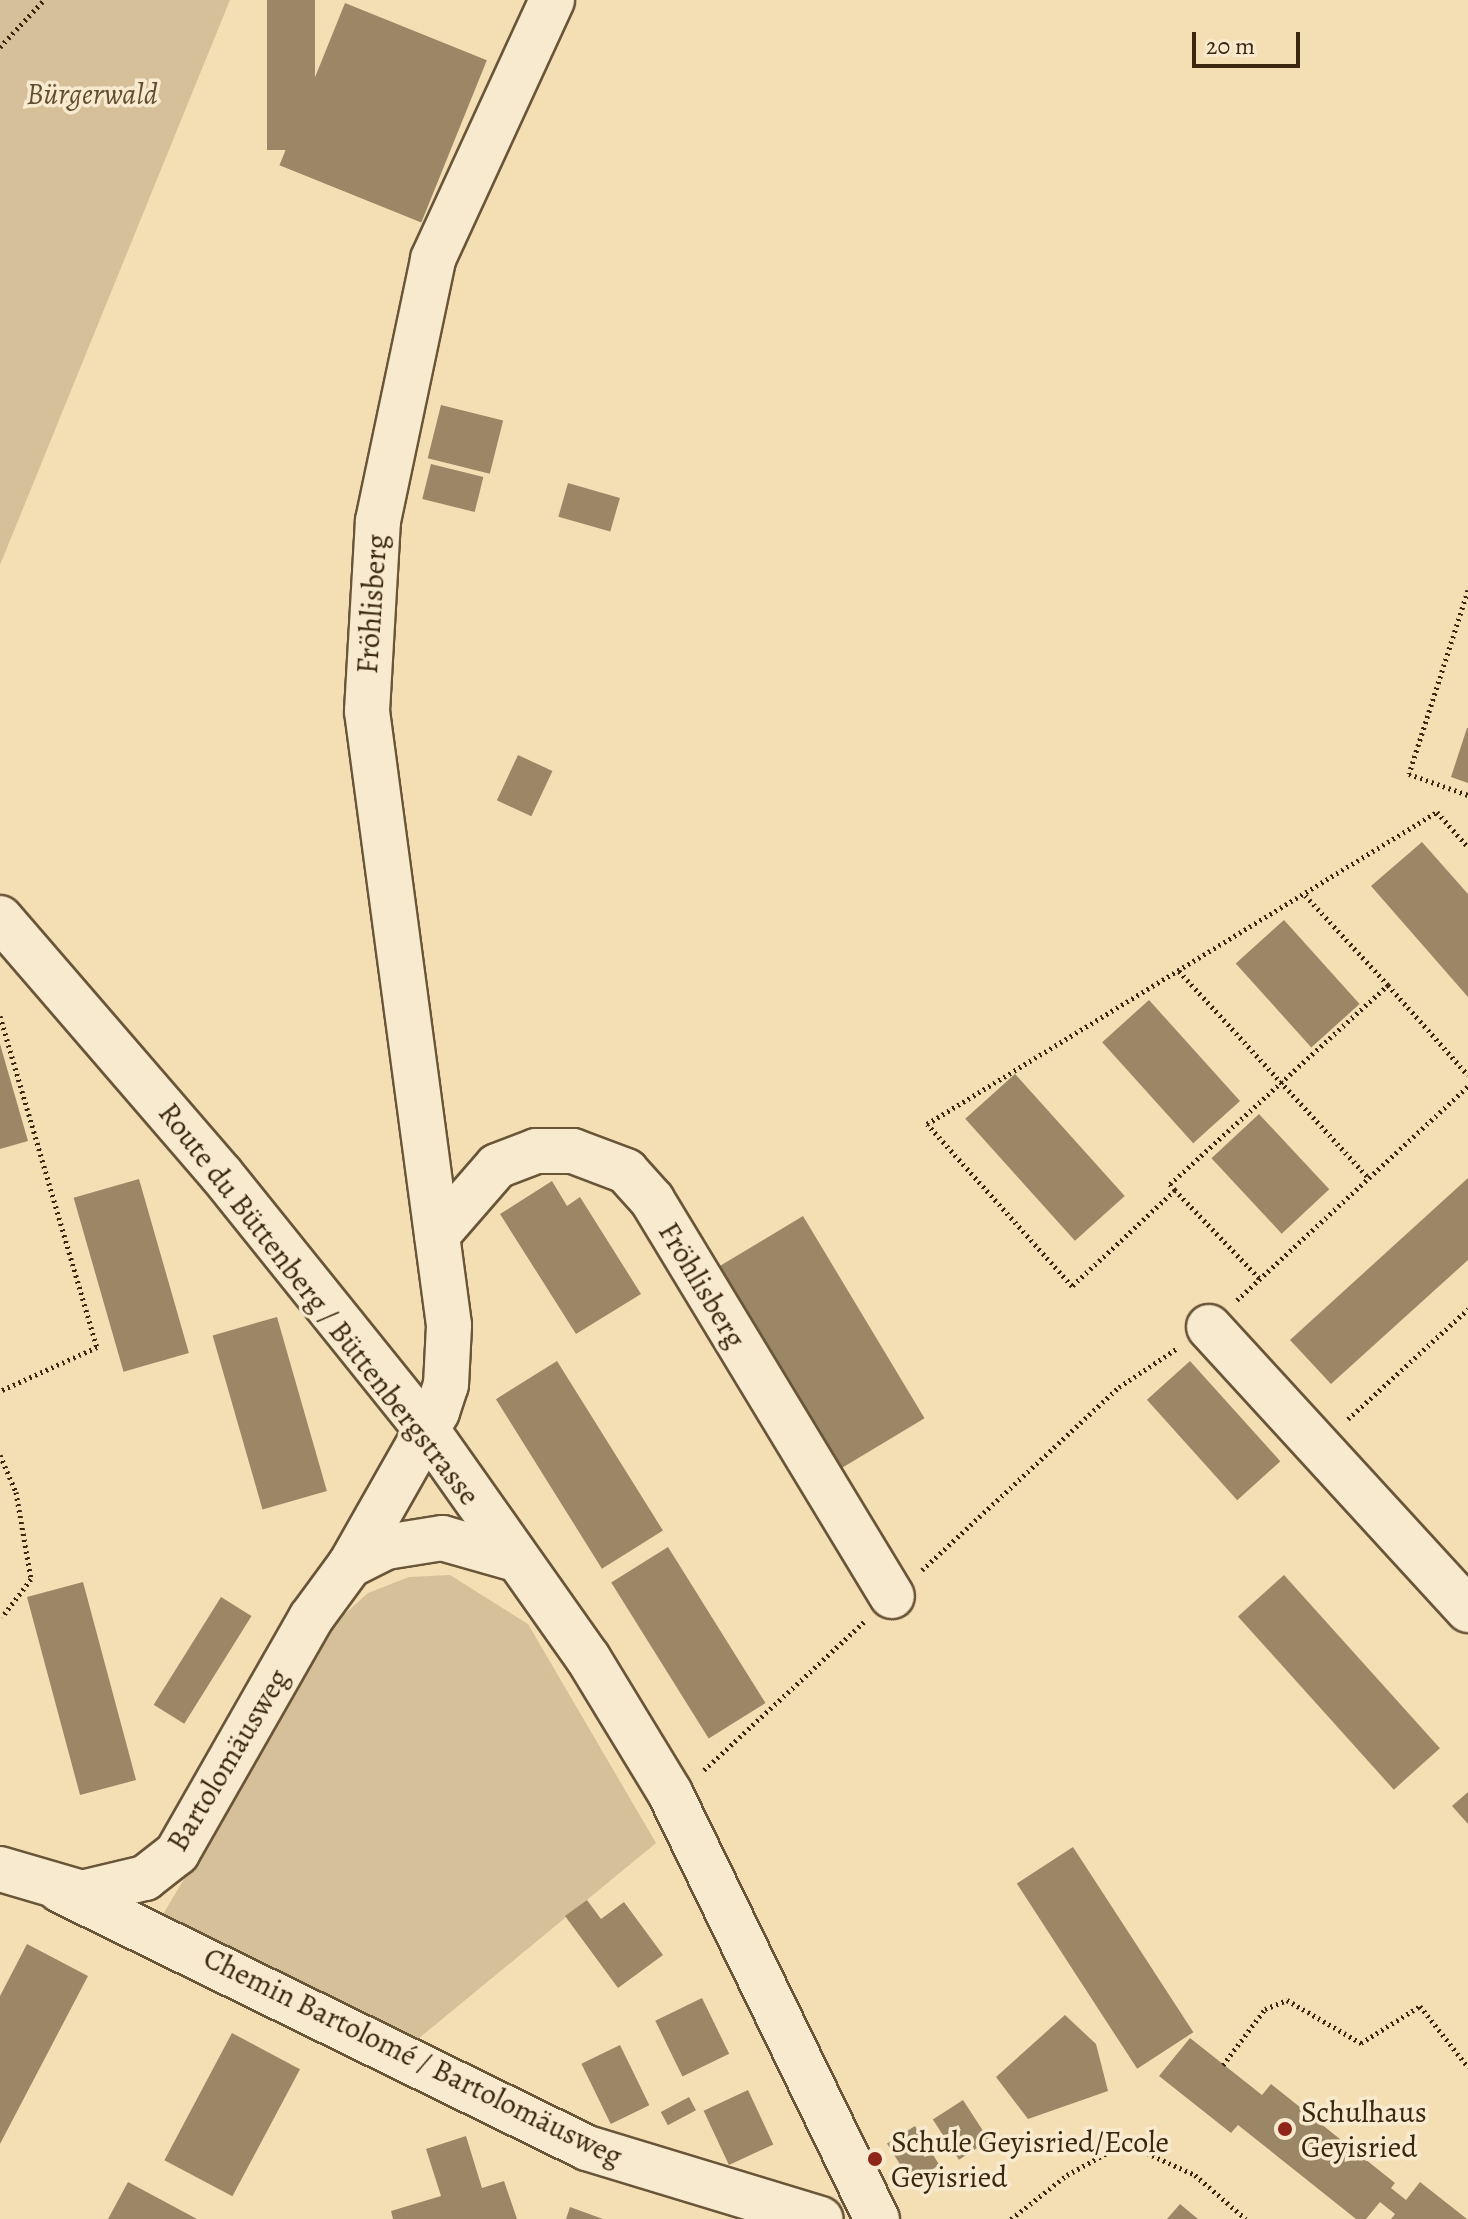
<!DOCTYPE html>
<html>
<head>
<meta charset="utf-8">
<style>
  body { margin:0 }
  #map { position:relative; width:1468px; height:2219px; overflow:hidden; background:#f4dfb5; font-family:Alegreya,serif }
  div>[style] { position:absolute }
  .green>* { inset:0; background:#d5c099 }
  .building>* { inset:0; background:#9b8765; transform-origin:0 0 }
  .path>* { height:5px; margin-top:-2.5px; transform-origin:0; background:repeating-linear-gradient(90deg,#3b270f 0 2px,transparent 0 6px) }
  .roads { filter:drop-shadow(2px 0 #695538) drop-shadow(-2px 0 #695538) drop-shadow(0 2px #695538) drop-shadow(0 -2px #695538) }
  .minor>* { height:44px; margin:-22px; padding:0 22px; transform-origin:22px; border-radius:22px; background:#f8eacf }
  .dots>* { width:22px; height:22px; translate:-50% -50%; box-sizing:border-box; border:4px solid #f8eacf; border-radius:50% }
  span { translate:-50% -50%; white-space:nowrap; text-align:center; line-height:1.15; -webkit-text-stroke:7px #f8eacf; paint-order:stroke }
  .park-label { font-size:30px; color:#624d32; font-style:italic }
  .street-label { font-size:30px; color:#3b270f }
  .poi-label { font-size:30px; color:#3b270f }
  .left { translate:0 -50%; text-align:left }
  .scale { position:absolute; left:1192px; top:32px; width:108px; height:36px; box-sizing:border-box; border:4px solid #3b270f; border-top:0; padding-left:10px; font-size:24px; line-height:28px; white-space:nowrap; color:#3b270f; -webkit-text-stroke:6px #f8eacf; paint-order:stroke }
</style>
</head>
<body>
<div id="map">
  <div class="green">
    <div style="clip-path:polygon(0 0,230px 0,0 565px)"></div>
    <div style="clip-path:polygon(450px 1575px,528px 1624px,656px 1843px,418px 2039px,162px 1916px,338px 1620px,368px 1593px,409px 1577px)"></div>
  </div>
  <div class="building">
    <div style="left:267px;top:0;width:48px;height:150px"></div>
    <div style="left:345px;top:3px;width:153px;height:175px;rotate:22deg"></div>
    <div style="left:441px;top:405px;width:64px;height:55px;rotate:14deg"></div>
    <div style="left:431px;top:464px;width:54px;height:36px;rotate:14deg"></div>
    <div style="left:568px;top:483px;width:54px;height:35px;rotate:16deg"></div>
    <div style="clip-path:polygon(1467px 728px,1468px 728px,1468px 783px,1451px 777px)"></div>
    <div style="left:518px;top:755px;width:38px;height:50px;rotate:25deg"></div>
    <div style="clip-path:polygon(1422px 842px,1468px 894px,1468px 997px,1371px 886px)"></div>
    <div style="left:1284px;top:920px;width:113px;height:65px;rotate:48deg"></div>
    <div style="left:1149px;top:1000px;width:136px;height:63px;rotate:48deg"></div>
    <div style="clip-path:polygon(0 1044px,28px 1141px,0 1149px)"></div>
    <div style="left:1015px;top:1074px;width:164px;height:67px;rotate:48deg"></div>
    <div style="left:1259px;top:1114px;width:103px;height:65px;rotate:47deg"></div>
    <div style="clip-path:polygon(1468px 1178px,1468px 1260px,1331px 1384px,1290px 1340px)"></div>
    <div style="left:139px;top:1179px;width:181px;height:68px;rotate:74deg"></div>
    <div style="clip-path:polygon(552px 1181px,567px 1206px,580px 1197px,641px 1294px,576px 1334px,500px 1214px)"></div>
    <div style="left:803px;top:1216px;width:236px;height:101px;rotate:59deg"></div>
    <div style="left:277px;top:1317px;width:181px;height:67px;rotate:74deg"></div>
    <div style="left:557px;top:1361px;width:200px;height:72px;rotate:58deg"></div>
    <div style="left:1190px;top:1361px;width:135px;height:58px;rotate:48deg"></div>
    <div style="left:668px;top:1547px;width:184px;height:67px;rotate:58deg"></div>
    <div style="left:1284px;top:1575px;width:233px;height:62px;rotate:48deg"></div>
    <div style="left:83px;top:1582px;width:205px;height:58px;rotate:75deg"></div>
    <div style="left:221px;top:1597px;width:36px;height:127px;rotate:32deg"></div>
    <div style="clip-path:polygon(1468px 1792px,1468px 1824px,1452px 1806px)"></div>
    <div style="left:1073px;top:1847px;width:221px;height:67px;rotate:57deg"></div>
    <div style="clip-path:polygon(587px 1900px,601px 1919px,624px 1902px,663px 1955px,618px 1988px,565px 1916px)"></div>
    <div style="clip-path:polygon(27px 1944px,88px 1976px,0 2144px,0 1996px)"></div>
    <div style="left:702px;top:1998px;width:62px;height:52px;rotate:64deg"></div>
    <div style="clip-path:polygon(1065px 2015px,1096px 2044px,1108px 2091px,1028px 2119px,996px 2077px)"></div>
    <div style="left:232px;top:2033px;width:77px;height:144px;rotate:28deg"></div>
    <div style="clip-path:polygon(1190px 2038px,1262px 2095px,1271px 2084px,1395px 2183px,1391px 2188px,1406px 2200px,1420px 2182px,1467px 2219px,1391px 2219px,1395px 2214px,1380px 2202px,1366px 2219px,1356px 2219px,1238px 2125px,1231px 2133px,1159px 2076px)"></div>
    <div style="left:620px;top:2045px;width:67px;height:43px;rotate:64deg"></div>
    <div style="left:748px;top:2090px;width:60px;height:49px;rotate:65deg"></div>
    <div style="left:689px;top:2097px;width:15px;height:32px;rotate:62deg"></div>
    <div style="left:963px;top:2100px;width:48px;height:36px;rotate:57deg"></div>
    <div style="left:915px;top:2126px;width:46px;height:33px;rotate:58deg"></div>
    <div style="clip-path:polygon(466px 2136px,482px 2188px,504px 2181px,517px 2219px,393px 2219px,391px 2211px,441px 2196px,426px 2149px)"></div>
    <div style="clip-path:polygon(128px 2182px,197px 2219px,108px 2219px)"></div>
    <div style="clip-path:polygon(1180px 2204px,1198px 2219px,1167px 2219px)"></div>
    <div style="clip-path:polygon(570px 2207px,603px 2219px,566px 2219px)"></div>
  </div>
  <div class="path">
    <div style="left:0;top:47px;width:64px;rotate:-46.9deg"></div>
    <div style="left:1468px;top:590px;width:193px;rotate:107.8deg"></div>
    <div style="left:1409px;top:774px;width:63px;rotate:19.6deg"></div>
    <div style="left:1179px;top:971px;width:278px;rotate:47.5deg"></div>
    <div style="left:1388px;top:985px;width:120px;rotate:48.4deg"></div>
    <div style="left:0;top:1016px;width:345px;rotate:73.7deg"></div>
    <div style="left:97px;top:1347px;width:107px;rotate:155.6deg"></div>
    <div style="left:1175px;top:1190px;width:8px;rotate:-130deg"></div>
    <div style="left:1170px;top:1184px;width:295px;rotate:-42.4deg"></div>
    <div style="left:1388px;top:985px;width:124px;rotate:-132.7deg"></div>
    <div style="left:1259px;top:1278px;width:122px;rotate:-133.7deg"></div>
    <div style="left:1175px;top:1190px;width:141px;rotate:137deg"></div>
    <div style="left:1072px;top:1286px;width:217px;rotate:-131.8deg"></div>
    <div style="left:927px;top:1124px;width:598px;rotate:-31.46deg"></div>
    <div style="left:1437px;top:812px;width:47px;rotate:48.5deg"></div>
    <div style="left:1237px;top:1300px;width:315px;rotate:-42.8deg"></div>
    <div style="left:1348px;top:1419px;width:163px;rotate:-42.5deg"></div>
    <div style="left:0;top:1455px;width:40px;rotate:66.6deg"></div>
    <div style="left:16px;top:1492px;width:88px;rotate:80.2deg"></div>
    <div style="left:31px;top:1579px;width:48px;rotate:127.3deg"></div>
    <div style="left:922px;top:1570px;width:269px;rotate:-42.9deg"></div>
    <div style="left:1119px;top:1387px;width:69px;rotate:-33.7deg"></div>
    <div style="left:704px;top:1770px;width:218px;rotate:-42.8deg"></div>
    <div style="left:1223px;top:2065px;width:70px;rotate:-53.1deg"></div>
    <div style="left:1265px;top:2009px;width:24px;rotate:-22deg"></div>
    <div style="left:1287px;top:2000px;width:86px;rotate:30.2deg"></div>
    <div style="left:1361px;top:2043px;width:70px;rotate:-32.1deg"></div>
    <div style="left:1420px;top:2006px;width:78px;rotate:51.8deg"></div>
    <div style="left:1011px;top:2219px;width:71px;rotate:-38.2deg"></div>
    <div style="left:1067px;top:2175px;width:66px;rotate:-28.9deg"></div>
    <div style="left:1125px;top:2143px;width:77px;rotate:24.6deg"></div>
    <div style="left:1195px;top:2175px;width:67px;rotate:40.8deg"></div>
  </div>
  <div class="roads">
    <div class="minor">
      <div style="left:0;top:918px;width:338px;rotate:49.2deg"></div>
      <div style="left:221px;top:1174px;width:329px;rotate:51.2deg"></div>
      <div style="left:427px;top:1430px;width:279px;rotate:54.8deg"></div>
      <div style="left:588px;top:1658px;width:158px;rotate:58.7deg"></div>
      <div style="left:670px;top:1793px;width:474px;rotate:64.1deg"></div>
      <div style="left:437px;top:1235px;width:91px;rotate:-49deg"></div>
      <div style="left:497px;top:1166px;width:42px;rotate:-21deg"></div>
      <div style="left:536px;top:1151px;width:37px"></div>
      <div style="left:573px;top:1151px;width:57px;rotate:20.7deg"></div>
      <div style="left:626px;top:1171px;width:39px;rotate:48deg"></div>
      <div style="left:652px;top:1200px;width:463px;rotate:58.8deg"></div>
      <div style="left:1209px;top:1327px;width:384px;rotate:47.5deg"></div>
      <div style="left:350px;top:1565px;width:176px;rotate:-60.4deg"></div>
      <div style="left:437px;top:1412px;width:28px;rotate:-72deg"></div>
      <div style="left:446px;top:1385px;width:60px;rotate:-87.1deg"></div>
      <div style="left:449px;top:1325px;width:619px;rotate:-97.61deg"></div>
      <div style="left:367px;top:711px;width:190px;rotate:-86.7deg"></div>
      <div style="left:378px;top:521px;width:268px;rotate:-78.1deg"></div>
      <div style="left:433px;top:259px;width:285px;rotate:-65.3deg"></div>
      <div style="left:0;top:1869px;width:85px;rotate:16.3deg"></div>
      <div style="left:82px;top:1893px;width:65px;rotate:-13.4deg"></div>
      <div style="left:145px;top:1878px;width:41px;rotate:-38deg"></div>
      <div style="left:177px;top:1853px;width:271px;rotate:-60.3deg"></div>
      <div style="left:311px;top:1618px;width:66px;rotate:-53.7deg"></div>
      <div style="left:350px;top:1565px;width:40px;rotate:-26.6deg"></div>
      <div style="left:386px;top:1547px;width:57px;rotate:-9.1deg"></div>
      <div style="left:442px;top:1538px;width:76px;rotate:16deg"></div>
      <div style="left:60px;top:1890px;width:587px;rotate:26.08deg"></div>
      <div style="left:587px;top:2148px;width:244px;rotate:16.9deg"></div>
    </div>
  </div>
  <div class="dots">
    <div style="left:1285px;top:2129px;background:#8f2418"></div>
    <div style="left:875px;top:2159px;background:#8f2418"></div>
  </div>
  <div class="park-label">
    <span style="left:92px;top:94px">Bürgerwald</span>
  </div>
  <div class="street-label">
    <span style="left:372px;top:604px;rotate:-86deg">Fröhlisberg</span>
    <span style="left:702px;top:1285px;rotate:59deg">Fröhlisberg</span>
    <span style="left:319px;top:1304px;rotate:52deg">Route du Büttenberg / Büttenbergstrasse</span>
    <span style="left:228px;top:1760px;rotate:-59deg">Bartolomäusweg</span>
    <span style="left:413px;top:2057px;rotate:26deg">Chemin Bartolomé / Bartolomäusweg</span>
  </div>
  <div class="poi-label">
    <span class="left" style="left:1301px;top:2129px">Schulhaus<br>Geyisried</span>
    <span class="left" style="left:891px;top:2159px">Schule Geyisried/Ecole<br>Geyisried</span>
  </div>
  <div class="scale">20 m</div>
</div>
</body>
</html>
